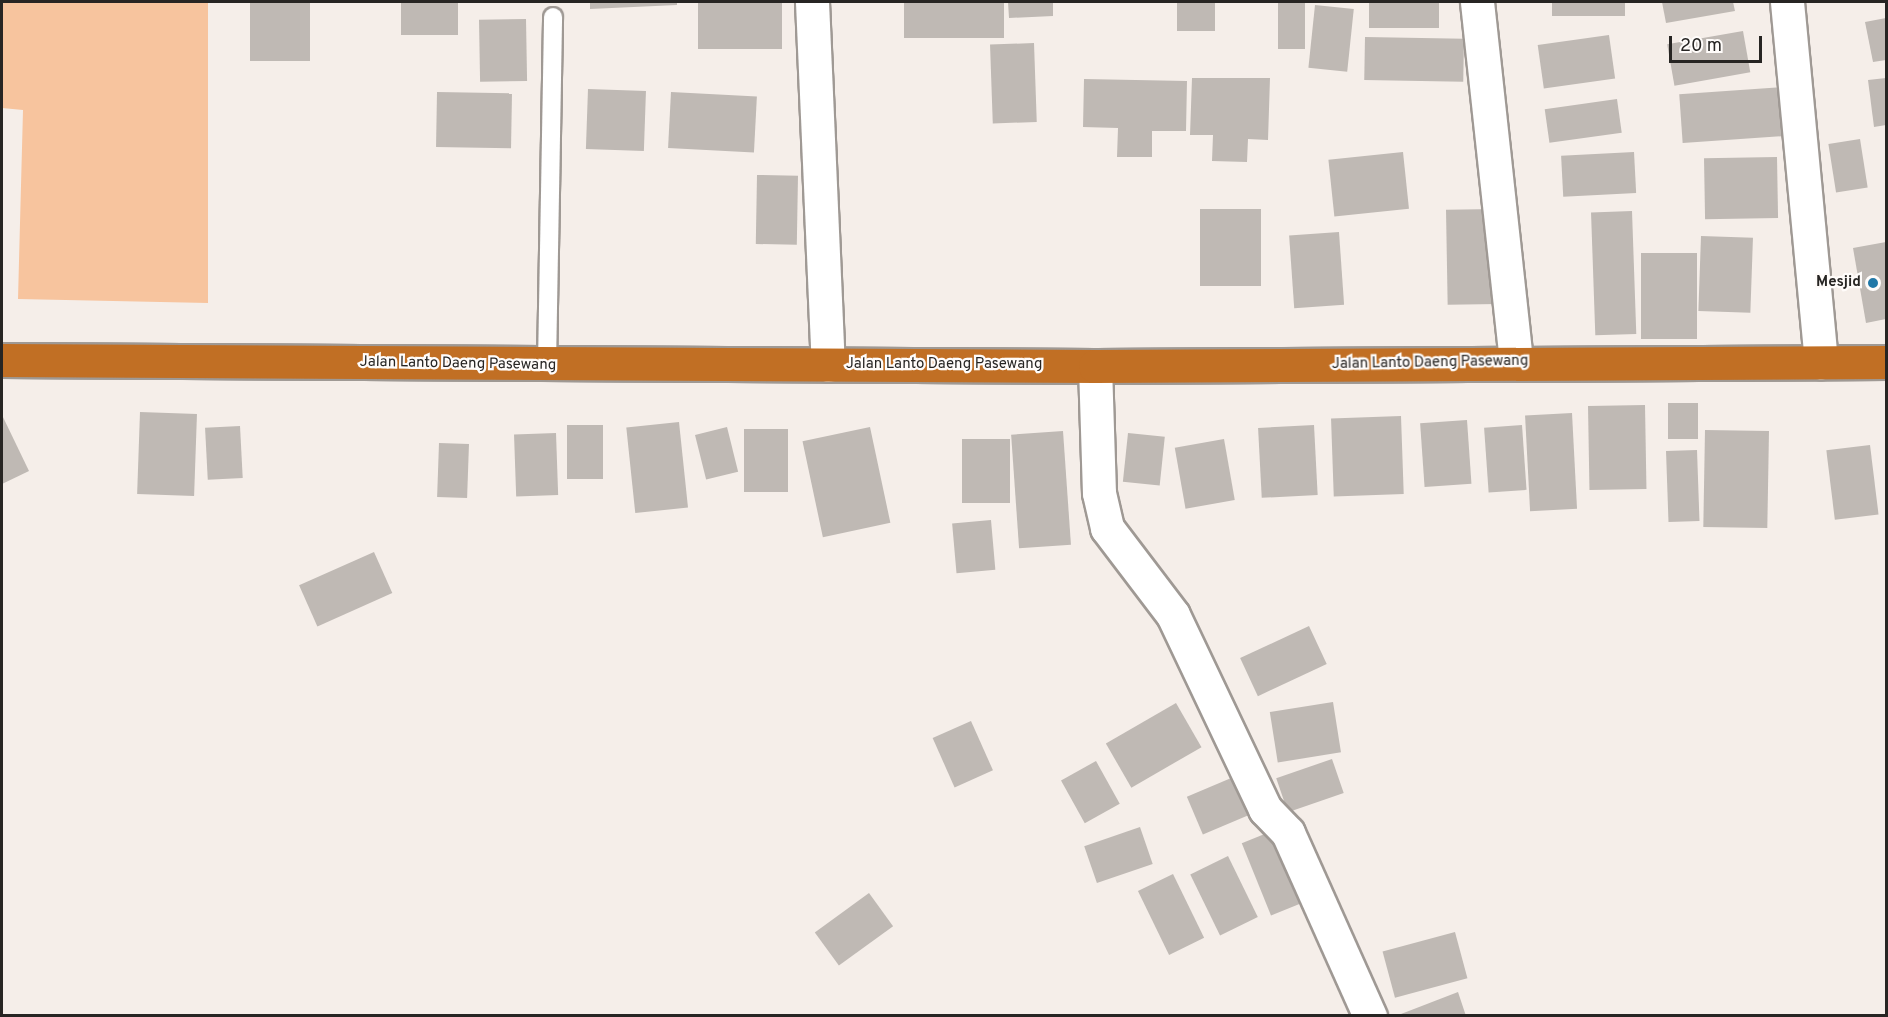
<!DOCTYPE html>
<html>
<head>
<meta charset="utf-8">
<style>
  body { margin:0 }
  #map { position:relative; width:1888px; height:1017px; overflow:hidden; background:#f5eee9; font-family:Overpass,sans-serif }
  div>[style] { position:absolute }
  .green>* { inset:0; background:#f7c49e }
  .building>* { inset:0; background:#bfb9b4; transform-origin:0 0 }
  .roads { filter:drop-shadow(2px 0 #9f9994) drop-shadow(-2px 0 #9f9994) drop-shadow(0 2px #9f9994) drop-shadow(0 -2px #9f9994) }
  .lane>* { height:18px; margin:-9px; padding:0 9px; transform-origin:9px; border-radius:9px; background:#fff }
  .street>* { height:33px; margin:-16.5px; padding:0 16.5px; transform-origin:16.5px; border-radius:16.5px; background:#fff }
  .highway>* { height:33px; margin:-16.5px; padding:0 16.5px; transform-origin:16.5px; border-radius:16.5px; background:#c16f24 }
  .dots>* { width:16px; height:16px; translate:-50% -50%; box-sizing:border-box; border:3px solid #fffcfa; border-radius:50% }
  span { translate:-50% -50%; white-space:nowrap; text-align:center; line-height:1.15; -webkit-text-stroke:4.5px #fffcfa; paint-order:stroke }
  .poi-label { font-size:15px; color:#272523; font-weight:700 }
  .right { translate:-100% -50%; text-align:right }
  .street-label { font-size:15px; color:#272523 }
  .frame { position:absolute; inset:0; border:3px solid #272523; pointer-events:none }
  .scale { position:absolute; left:1669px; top:36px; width:93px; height:27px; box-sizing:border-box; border:3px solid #272523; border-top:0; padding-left:8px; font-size:18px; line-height:21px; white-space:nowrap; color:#272523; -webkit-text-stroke:4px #fffcfa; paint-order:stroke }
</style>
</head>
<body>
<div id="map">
  <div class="green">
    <div style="clip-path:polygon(2px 2px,208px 2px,208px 303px,18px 299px,23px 110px,2px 108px)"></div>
  </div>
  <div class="building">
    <div style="left:250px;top:2px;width:60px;height:59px"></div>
    <div style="left:401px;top:2px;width:57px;height:33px"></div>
    <div style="clip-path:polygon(590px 2px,677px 2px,677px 5px,590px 9px)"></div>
    <div style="left:698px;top:2px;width:84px;height:47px"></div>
    <div style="left:904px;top:2px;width:100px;height:36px"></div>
    <div style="clip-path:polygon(1008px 2px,1053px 2px,1053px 16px,1009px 18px)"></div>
    <div style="left:1177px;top:2px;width:38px;height:29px"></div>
    <div style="left:1278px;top:2px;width:27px;height:47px"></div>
    <div style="left:1369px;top:2px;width:70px;height:26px"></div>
    <div style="left:1552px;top:2px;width:73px;height:14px"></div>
    <div style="clip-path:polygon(1662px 2px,1733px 2px,1735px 11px,1666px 23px)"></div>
    <div style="left:1315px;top:5px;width:39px;height:63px;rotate:6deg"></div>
    <div style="clip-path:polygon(1886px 18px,1886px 60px,1873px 62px,1865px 22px)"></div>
    <div style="left:526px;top:19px;width:62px;height:47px;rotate:89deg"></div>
    <div style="left:1743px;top:31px;width:42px;height:77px;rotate:80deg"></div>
    <div style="left:1609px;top:35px;width:44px;height:72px;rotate:82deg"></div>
    <div style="left:1365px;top:37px;width:99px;height:43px;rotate:1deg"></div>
    <div style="left:1034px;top:43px;width:79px;height:44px;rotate:88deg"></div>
    <div style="clip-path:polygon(1192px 78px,1270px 78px,1268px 140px,1248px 139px,1247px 162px,1212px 161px,1213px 135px,1190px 135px)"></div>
    <div style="clip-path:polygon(1886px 78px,1886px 125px,1874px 127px,1868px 80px)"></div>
    <div style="clip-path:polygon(1084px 79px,1187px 81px,1186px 131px,1152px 131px,1152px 157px,1117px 157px,1118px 128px,1083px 127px)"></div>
    <div style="left:1782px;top:87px;width:49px;height:103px;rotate:86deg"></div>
    <div style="left:588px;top:89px;width:58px;height:60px;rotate:2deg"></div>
    <div style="left:437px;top:92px;width:75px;height:55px;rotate:1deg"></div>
    <div style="left:671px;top:92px;width:86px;height:56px;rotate:3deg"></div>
    <div style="left:1617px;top:99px;width:34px;height:73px;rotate:82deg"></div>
    <div style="left:1860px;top:139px;width:49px;height:32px;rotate:81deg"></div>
    <div style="left:1403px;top:152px;width:57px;height:75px;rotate:84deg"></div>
    <div style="left:1634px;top:152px;width:41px;height:73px;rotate:87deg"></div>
    <div style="left:1777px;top:157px;width:61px;height:73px;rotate:89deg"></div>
    <div style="left:757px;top:175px;width:41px;height:69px;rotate:1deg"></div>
    <div style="left:1200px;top:209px;width:61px;height:77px"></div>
    <div style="left:1496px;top:209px;width:95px;height:50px;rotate:89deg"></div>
    <div style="left:1632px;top:211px;width:123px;height:41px;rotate:88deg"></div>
    <div style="left:1339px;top:232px;width:73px;height:50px;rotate:86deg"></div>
    <div style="left:1701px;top:236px;width:52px;height:75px;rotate:2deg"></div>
    <div style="clip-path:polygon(1886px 242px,1886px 319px,1866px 323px,1853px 248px)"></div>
    <div style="left:1641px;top:253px;width:56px;height:86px"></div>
    <div style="left:1668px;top:403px;width:30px;height:36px"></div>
    <div style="left:1645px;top:405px;width:84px;height:57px;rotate:89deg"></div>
    <div style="left:140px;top:412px;width:57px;height:82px;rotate:2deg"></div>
    <div style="left:1572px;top:413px;width:96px;height:47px;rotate:87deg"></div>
    <div style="clip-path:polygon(2px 415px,29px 471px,2px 484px)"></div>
    <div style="left:1401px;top:416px;width:78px;height:70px;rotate:88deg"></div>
    <div style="left:1467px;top:420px;width:64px;height:47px;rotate:86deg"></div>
    <div style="left:679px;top:422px;width:86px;height:53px;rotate:84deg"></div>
    <div style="left:603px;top:425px;width:54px;height:36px;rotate:90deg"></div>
    <div style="left:1314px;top:425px;width:70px;height:56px;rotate:87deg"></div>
    <div style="left:1522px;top:425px;width:65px;height:38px;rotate:86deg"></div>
    <div style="left:240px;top:426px;width:52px;height:35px;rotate:87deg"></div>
    <div style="left:727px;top:427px;width:46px;height:33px;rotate:76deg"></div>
    <div style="left:870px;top:427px;width:98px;height:69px;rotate:78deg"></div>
    <div style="left:788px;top:429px;width:63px;height:44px;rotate:90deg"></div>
    <div style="left:1705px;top:430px;width:64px;height:97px;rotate:1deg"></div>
    <div style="left:1063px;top:431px;width:114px;height:52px;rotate:86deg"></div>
    <div style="left:556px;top:433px;width:62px;height:42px;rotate:88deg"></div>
    <div style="left:1128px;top:433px;width:37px;height:49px;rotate:6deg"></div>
    <div style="left:962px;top:439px;width:48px;height:64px"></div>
    <div style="left:1224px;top:439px;width:62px;height:50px;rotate:80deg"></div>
    <div style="left:439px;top:443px;width:30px;height:54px;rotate:2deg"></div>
    <div style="left:1870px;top:445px;width:70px;height:44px;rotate:83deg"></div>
    <div style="left:1697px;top:450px;width:71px;height:31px;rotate:88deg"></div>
    <div style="left:991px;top:520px;width:50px;height:39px;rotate:85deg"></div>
    <div style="left:374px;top:552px;width:45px;height:82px;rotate:66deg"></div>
    <div style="left:1309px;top:626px;width:42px;height:76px;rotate:65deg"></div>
    <div style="left:1333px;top:702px;width:51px;height:64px;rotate:81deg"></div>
    <div style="left:1176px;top:703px;width:51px;height:81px;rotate:60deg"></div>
    <div style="left:971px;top:721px;width:54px;height:42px;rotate:66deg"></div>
    <div style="left:1332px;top:759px;width:36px;height:59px;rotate:71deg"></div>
    <div style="left:1096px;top:761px;width:49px;height:40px;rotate:61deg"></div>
    <div style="left:1243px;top:773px;width:41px;height:61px;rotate:67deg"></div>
    <div style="left:1140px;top:827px;width:39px;height:59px;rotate:71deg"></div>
    <div style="left:1277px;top:829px;width:78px;height:38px;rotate:68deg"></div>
    <div style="left:1228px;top:856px;width:68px;height:42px;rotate:64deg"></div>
    <div style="left:1173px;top:874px;width:71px;height:39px;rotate:64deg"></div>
    <div style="left:869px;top:893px;width:41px;height:67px;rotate:54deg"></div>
    <div style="left:1455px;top:932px;width:48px;height:75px;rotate:75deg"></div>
    <div style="clip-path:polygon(1458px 992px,1466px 1016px,1402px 1016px,1401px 1014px)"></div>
  </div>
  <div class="roads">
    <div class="lane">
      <div style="left:547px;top:365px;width:348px;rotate:-89deg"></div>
    </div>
    <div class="street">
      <div style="left:812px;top:2px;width:363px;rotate:87.5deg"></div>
      <div style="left:1477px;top:2px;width:362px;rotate:83.8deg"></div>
      <div style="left:1787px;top:2px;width:362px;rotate:84.6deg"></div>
      <div style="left:1095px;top:366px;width:127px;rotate:88.2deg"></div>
      <div style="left:1099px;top:493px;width:36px;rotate:77deg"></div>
      <div style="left:1107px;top:528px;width:109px;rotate:52.8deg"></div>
      <div style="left:1173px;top:615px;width:215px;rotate:64.6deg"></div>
      <div style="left:1265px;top:809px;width:33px;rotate:46deg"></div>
      <div style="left:1288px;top:833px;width:201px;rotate:65.9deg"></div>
    </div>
    <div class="highway">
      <div style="left:2px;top:360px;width:1093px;rotate:0.31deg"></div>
      <div style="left:1095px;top:366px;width:791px;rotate:-0.29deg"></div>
    </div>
  </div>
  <div class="dots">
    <div style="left:1873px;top:283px;background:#2178a7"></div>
  </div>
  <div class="poi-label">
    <span class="right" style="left:1861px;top:283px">Mesjid</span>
  </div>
  <div class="street-label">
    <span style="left:1430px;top:363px;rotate:-1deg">Jalan Lanto Daeng Pasewang</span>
    <span style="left:458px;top:364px;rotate:1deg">Jalan Lanto Daeng Pasewang</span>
    <span style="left:944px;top:365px">Jalan Lanto Daeng Pasewang</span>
  </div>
  <div class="frame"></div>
  <div class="scale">20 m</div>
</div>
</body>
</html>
